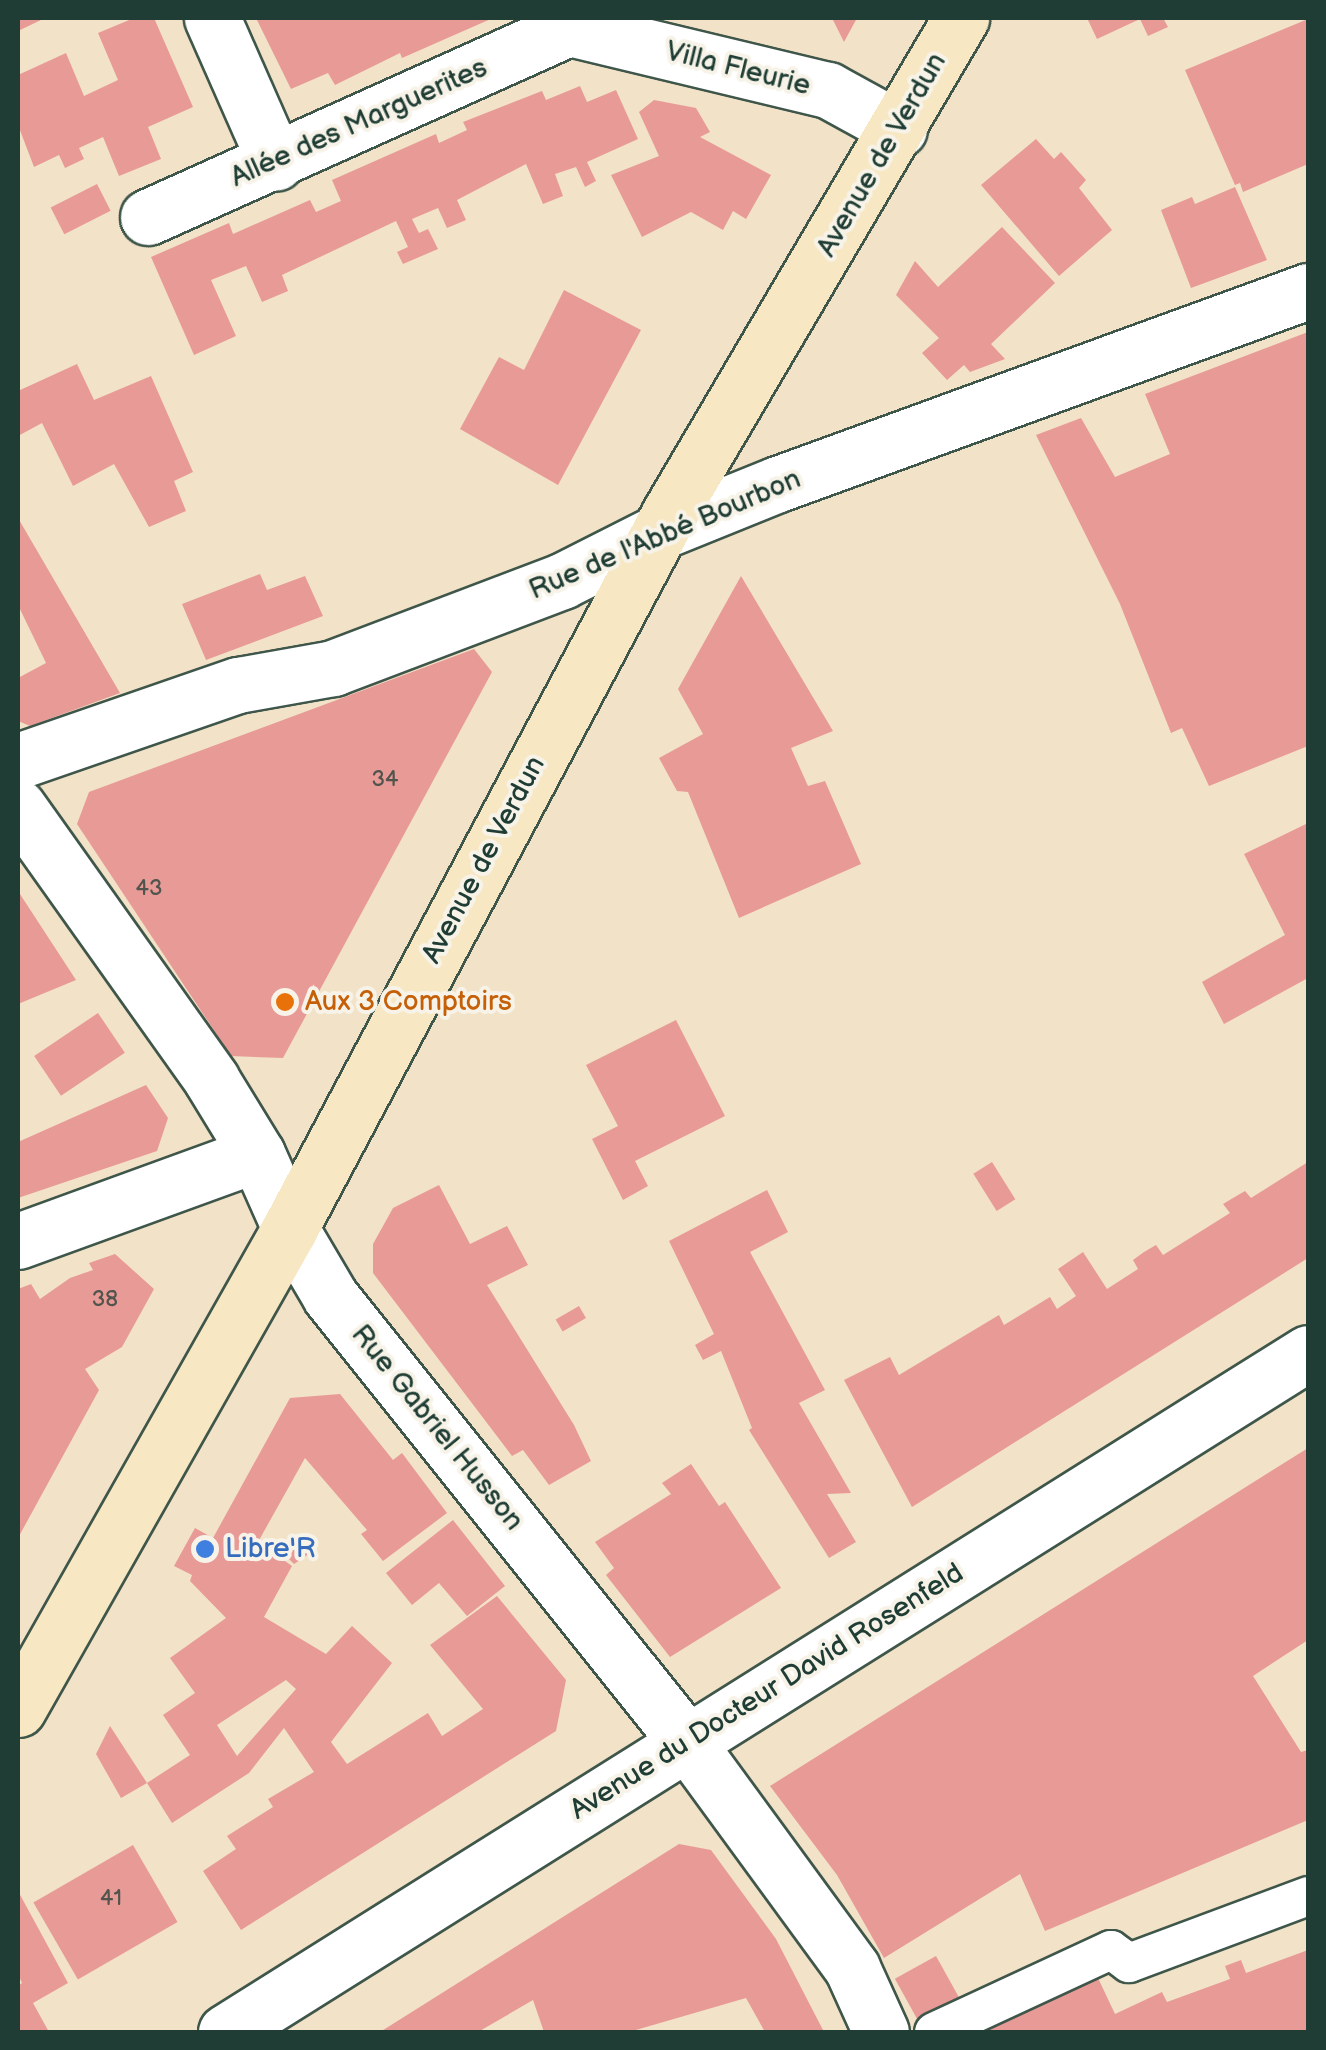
<!DOCTYPE html>
<html>
<head>
<meta charset="utf-8">
<style>
  body { margin:0 }
  #map { position:relative; width:1326px; height:2050px; overflow:hidden; background:#f2e2c7; font-family:"Balsamiq Sans",sans-serif }
  div>[style] { position:absolute }
  .building>* { inset:0; background:#e89a97; transform-origin:0 0 }
  .roads { filter:drop-shadow(2px 0 #3f564a) drop-shadow(-2px 0 #3f564a) drop-shadow(0 2px #3f564a) drop-shadow(0 -2px #3f564a) }
  .lane>* { height:38px; margin:-19px; padding:0 19px; transform-origin:19px; border-radius:19px; background:#fff }
  .street>* { height:55px; margin:-27.5px; padding:0 27.5px; transform-origin:27.5px; border-radius:27.5px; background:#fff }
  .secondary>* { height:55px; margin:-27.5px; padding:0 27.5px; transform-origin:27.5px; border-radius:27.5px; background:#f7e8c3 }
  .dots>* { width:28px; height:28px; translate:-50% -50%; box-sizing:border-box; border:5px solid #f7f3e8; border-radius:50% }
  span { translate:-50% -50%; white-space:nowrap; text-align:center; line-height:1.15; -webkit-text-stroke:8px #f7f3e8; paint-order:stroke }
  .number-label { font-size:22px; color:#51544d }
  .number-label span { -webkit-text-stroke-width:0 }
  .street-label { font-size:28px; color:#1f3d34 }
  .food-label { font-size:28px; color:#c56008 }
  .left { translate:0 -50%; text-align:left }
  .shop-label { font-size:28px; color:#366cbe }
  .frame { position:absolute; inset:0; border:20px solid #1f3d34; pointer-events:none }
</style>
</head>
<body>
<div id="map">
  <div class="building">
    <div style="clip-path:polygon(39px 18px,41px 20px,18px 31px,18px 19px)"></div>
    <div style="clip-path:polygon(134px 18px,154px 18px,193px 107px,148px 127px,161px 159px,119px 176px,103px 137px,79px 148px,84px 159px,65px 168px,59px 155px,34px 167px,18px 125px,18px 75px,66px 53px,84px 96px,118px 80px,98px 33px)"></div>
    <div style="clip-path:polygon(256px 18px,493px 18px,402px 58px,400px 53px,335px 85px,328px 73px,291px 89px)"></div>
    <div style="clip-path:polygon(832px 18px,857px 18px,844px 42px)"></div>
    <div style="clip-path:polygon(1087px 18px,1163px 18px,1168px 27px,1148px 36px,1140px 19px,1097px 39px)"></div>
    <div style="clip-path:polygon(1308px 19px,1308px 164px,1243px 192px,1240px 183px,1235px 185px,1185px 70px)"></div>
    <div style="clip-path:polygon(580px 86px,587px 102px,616px 90px,638px 139px,587px 162px,596px 181px,585px 187px,576px 167px,555px 174px,563px 196px,543px 204px,526px 164px,457px 200px,466px 220px,447px 228px,438px 208px,412px 219px,419px 233px,428px 229px,438px 249px,403px 264px,397px 252px,408px 247px,396px 221px,282px 275px,288px 291px,262px 302px,246px 266px,211px 280px,236px 336px,194px 355px,151px 257px,229px 223px,233px 234px,310px 200px,316px 212px,341px 201px,332px 180px,436px 134px,439px 143px,467px 130px,463px 122px,542px 91px,546px 100px)"></div>
    <div style="clip-path:polygon(654px 100px,696px 108px,710px 132px,700px 137px,771px 175px,746px 219px,733px 211px,723px 230px,691px 212px,642px 237px,611px 175px,659px 156px,639px 112px)"></div>
    <div style="clip-path:polygon(1036px 139px,1054px 159px,1061px 152px,1086px 180px,1079px 188px,1112px 230px,1059px 276px,981px 185px)"></div>
    <div style="left:97px;top:184px;width:30px;height:52px;rotate:63deg"></div>
    <div style="clip-path:polygon(1235px 187px,1267px 260px,1191px 288px,1161px 210px,1192px 197px,1195px 204px)"></div>
    <div style="clip-path:polygon(1002px 227px,1055px 283px,991px 344px,1005px 359px,970px 372px,964px 365px,947px 380px,922px 353px,939px 338px,896px 295px,915px 261px,938px 287px)"></div>
    <div style="clip-path:polygon(564px 290px,641px 330px,558px 485px,460px 429px,499px 357px,524px 370px)"></div>
    <div style="clip-path:polygon(1308px 332px,1308px 746px,1209px 786px,1182px 728px,1171px 733px,1120px 604px,1036px 435px,1081px 418px,1115px 477px,1170px 454px,1145px 394px)"></div>
    <div style="clip-path:polygon(77px 364px,94px 400px,151px 376px,193px 472px,174px 481px,186px 511px,149px 527px,114px 464px,73px 486px,42px 423px,18px 436px,18px 391px)"></div>
    <div style="clip-path:polygon(18px 518px,120px 693px,30px 726px,18px 721px,18px 678px,46px 663px,18px 605px)"></div>
    <div style="clip-path:polygon(260px 574px,267px 590px,305px 576px,323px 616px,206px 660px,182px 604px)"></div>
    <div style="clip-path:polygon(741px 576px,833px 731px,791px 748px,808px 786px,825px 781px,861px 864px,739px 918px,688px 792px,677px 791px,659px 758px,703px 734px,678px 689px)"></div>
    <div style="clip-path:polygon(474px 649px,492px 672px,283px 1058px,231px 1056px,77px 824px,89px 792px)"></div>
    <div style="clip-path:polygon(1308px 823px,1308px 978px,1224px 1024px,1202px 982px,1285px 935px,1244px 854px)"></div>
    <div style="clip-path:polygon(18px 891px,76px 980px,18px 1004px)"></div>
    <div style="left:98px;top:1013px;width:48px;height:77px;rotate:56deg"></div>
    <div style="clip-path:polygon(676px 1020px,725px 1116px,635px 1161px,648px 1186px,623px 1200px,592px 1139px,618px 1126px,586px 1065px)"></div>
    <div style="clip-path:polygon(146px 1085px,168px 1118px,157px 1151px,18px 1198px,18px 1142px)"></div>
    <div style="left:992px;top:1162px;width:44px;height:22px;rotate:58deg"></div>
    <div style="clip-path:polygon(1308px 1162px,1308px 1258px,912px 1507px,844px 1380px,890px 1357px,899px 1375px,999px 1315px,1004px 1325px,1050px 1297px,1057px 1309px,1076px 1296px,1058px 1269px,1083px 1252px,1107px 1289px,1138px 1269px,1133px 1260px,1144px 1252px,1156px 1245px,1163px 1255px,1230px 1213px,1223px 1204px,1233px 1198px,1245px 1191px,1251px 1198px)"></div>
    <div style="clip-path:polygon(439px 1185px,470px 1244px,507px 1226px,528px 1265px,487px 1285px,574px 1425px,591px 1461px,549px 1485px,523px 1450px,512px 1456px,373px 1273px,373px 1244px,393px 1208px)"></div>
    <div style="clip-path:polygon(767px 1190px,788px 1232px,750px 1252px,825px 1390px,799px 1403px,851px 1493px,827px 1494px,856px 1542px,829px 1558px,749px 1430px,752px 1428px,721px 1351px,703px 1360px,695px 1345px,714px 1334px,669px 1241px)"></div>
    <div style="clip-path:polygon(115px 1254px,154px 1289px,122px 1347px,85px 1369px,99px 1390px,18px 1538px,18px 1289px,31px 1284px,40px 1299px,70px 1278px,93px 1270px,89px 1263px)"></div>
    <div style="left:579px;top:1306px;width:14px;height:27px;rotate:60deg"></div>
    <div style="clip-path:polygon(evenodd,340px 1394px,393px 1460px,402px 1453px,447px 1513px,383px 1561px,361px 1534px,367px 1530px,305px 1458px,258px 1542px,292px 1566px,264px 1617px,326px 1654px,352px 1626px,392px 1663px,331px 1742px,347px 1764px,428px 1713px,442px 1736px,483px 1709px,430px 1645px,497px 1596px,566px 1680px,556px 1731px,241px 1930px,203px 1871px,236px 1849px,227px 1836px,273px 1807px,268px 1799px,314px 1772px,284px 1728px,249px 1773px,172px 1823px,147px 1783px,190px 1755px,163px 1715px,195px 1693px,170px 1658px,226px 1618px,190px 1581px,192px 1575px,174px 1566px,195px 1528px,213px 1538px,290px 1398px,340px 1394px,286px 1680px,296px 1689px,237px 1756px,217px 1725px,286px 1680px)"></div>
    <div style="clip-path:polygon(1308px 1448px,1308px 1640px,1253px 1676px,1301px 1752px,1308px 1750px,1308px 1820px,1045px 1931px,1020px 1874px,884px 1958px,837px 1875px,770px 1786px)"></div>
    <div style="clip-path:polygon(691px 1464px,719px 1506px,725px 1502px,781px 1588px,670px 1657px,606px 1575px,614px 1568px,595px 1542px,671px 1494px,662px 1483px)"></div>
    <div style="clip-path:polygon(453px 1520px,505px 1586px,467px 1616px,439px 1583px,412px 1605px,386px 1573px)"></div>
    <div style="clip-path:polygon(300px 1533px,315px 1550px,294px 1564px,279px 1549px)"></div>
    <div style="clip-path:polygon(110px 1726px,147px 1783px,121px 1798px,96px 1754px)"></div>
    <div style="clip-path:polygon(679px 1844px,711px 1850px,776px 1939px,824px 2032px,765px 2032px,746px 1998px,629px 2032px,544px 2032px,533px 2000px,478px 2032px,380px 2032px)"></div>
    <div style="left:133px;top:1845px;width:89px;height:115px;rotate:60deg"></div>
    <div style="clip-path:polygon(18px 1891px,68px 1983px,33px 2003px,49px 2032px,18px 2032px,18px 1986px,22px 1983px,18px 1974px)"></div>
    <div style="clip-path:polygon(1308px 1950px,1308px 2032px,963px 2032px,1098px 1978px,1115px 2014px,1162px 1992px,1167px 2002px,1230px 1979px,1225px 1966px,1241px 1960px,1246px 1973px)"></div>
    <div style="left:936px;top:1956px;width:47px;height:47px;rotate:61deg"></div>
  </div>
  <div class="roads">
    <div class="lane">
      <div style="left:934px;top:2032px;width:195px;rotate:-24.9deg"></div>
      <div style="left:1111px;top:1950px;width:22px;rotate:36deg"></div>
      <div style="left:1129px;top:1963px;width:191px;rotate:-20.5deg"></div>
    </div>
    <div class="street">
      <div style="left:212px;top:18px;width:158px;rotate:66.2deg"></div>
      <div style="left:569px;top:28px;width:266px;rotate:13.5deg"></div>
      <div style="left:828px;top:90px;width:81px;rotate:28.8deg"></div>
      <div style="left:148px;top:217px;width:461px;rotate:-24.2deg"></div>
      <div style="left:18px;top:761px;width:233px;rotate:-19.1deg"></div>
      <div style="left:238px;top:685px;width:97px;rotate:-10.1deg"></div>
      <div style="left:333px;top:668px;width:245px;rotate:-20.8deg"></div>
      <div style="left:562px;top:581px;width:109px;rotate:-26.8deg"></div>
      <div style="left:659px;top:532px;width:128px;rotate:-22deg"></div>
      <div style="left:778px;top:484px;width:564px;rotate:-20.01deg"></div>
      <div style="left:18px;top:807px;width:334px;rotate:54.6deg"></div>
      <div style="left:211px;top:1079px;width:88px;rotate:58.5deg"></div>
      <div style="left:257px;top:1154px;width:81px;rotate:66deg"></div>
      <div style="left:290px;top:1228px;width:79px;rotate:59.5deg"></div>
      <div style="left:330px;top:1296px;width:570px;rotate:51.34deg"></div>
      <div style="left:686px;top:1741px;width:281px;rotate:53.8deg"></div>
      <div style="left:852px;top:1968px;width:70px;rotate:65.6deg"></div>
      <div style="left:18px;top:1241px;width:254px;rotate:-20deg"></div>
      <div style="left:226px;top:2032px;width:1277px;rotate:-32.11deg"></div>
    </div>
    <div class="secondary">
      <div style="left:18px;top:1709px;width:553px;rotate:-60.51deg"></div>
      <div style="left:290px;top:1228px;width:808px;rotate:-62.04deg"></div>
      <div style="left:669px;top:514px;width:576px;rotate:-59.51deg"></div>
    </div>
  </div>
  <div class="dots">
    <div style="left:285px;top:1002px;background:#e8710a"></div>
    <div style="left:205px;top:1549px;background:#3f7fe0"></div>
  </div>
  <div class="number-label">
    <span style="left:385px;top:780px">34</span>
    <span style="left:149px;top:889px">43</span>
    <span style="left:105px;top:1300px">38</span>
    <span style="left:111px;top:1899px">41</span>
  </div>
  <div class="street-label">
    <span style="left:738px;top:69px;rotate:14deg">Villa Fleurie</span>
    <span style="left:359px;top:123px;rotate:-24deg">Allée des Marguerites</span>
    <span style="left:882px;top:155px;rotate:-60deg">Avenue de Verdun</span>
    <span style="left:665px;top:535px;rotate:-23deg">Rue de l'Abbé Bourbon</span>
    <span style="left:484px;top:860px;rotate:-62deg">Avenue de Verdun</span>
    <span style="left:437px;top:1428px;rotate:51deg">Rue Gabriel Husson</span>
    <span style="left:767px;top:1692px;rotate:-32deg">Avenue du Docteur David Rosenfeld</span>
  </div>
  <div class="food-label">
    <span class="left" style="left:305px;top:1002px">Aux 3 Comptoirs</span>
  </div>
  <div class="shop-label">
    <span class="left" style="left:225px;top:1549px">Libre'R</span>
  </div>
  <div class="frame"></div>
</div>
</body>
</html>
